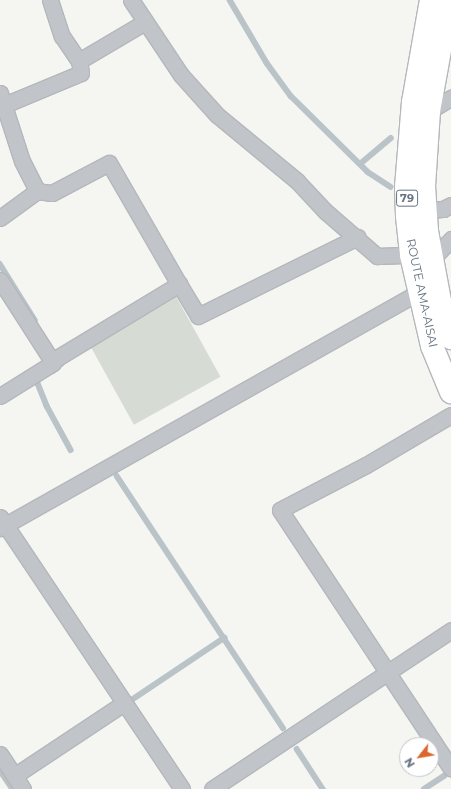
<!DOCTYPE html>
<html>
<head>
<meta charset="utf-8">
<style>
  body { margin:0 }
  #map { position:relative; width:451px; height:789px; overflow:hidden; background:#f5f6f2; font-family:Montserrat,sans-serif }
  div>[style] { position:absolute }
  .green>* { inset:0; background:#d6dcd4; transform-origin:0 0 }
  .stream>* { height:5.5px; margin:-2.75px; padding:0 2.75px; transform-origin:2.75px; border-radius:2.75px; background:#b9c3c8 }
  .roads { filter:drop-shadow(1px 0 #b4b8bc) drop-shadow(-1px 0 #b4b8bc) drop-shadow(0 1px #b4b8bc) drop-shadow(0 -1px #b4b8bc) }
  .minor>* { height:15px; margin:-7.5px; padding:0 7.5px; transform-origin:7.5px; border-radius:7.5px; background:#c1c4c8 }
  .primary>* { height:22px; margin:-11px; padding:0 11px; transform-origin:11px; border-radius:11px; background:#fff }
  span { translate:-50% -50%; white-space:nowrap; text-align:center; line-height:1.15; -webkit-text-stroke:4px #fff; paint-order:stroke }
  .shield-label span { padding:1px 3px; background:#fff; border:1px solid; border-radius:3px; -webkit-text-stroke-width:0 }
  .shield-label { font-size:11px; color:#667382; font-weight:700 }
  .street-label { font-size:12px; color:#667382 }
  .north { position:absolute; left:399px; top:737px; width:40px; height:40px; box-sizing:border-box; background:#fff; border:1px solid #c2c7cd; border-radius:50%; rotate:239deg; font-size:11px; font-weight:700; line-height:16px; text-align:center; color:#667382 }
  .north::after { content:''; display:block; margin:auto; width:14px; height:18px; background:#dc672c; clip-path:polygon(50% 0,100% 100%,50% 72%,0 100%) }
</style>
</head>
<body>
<div id="map">
  <div class="green">
    <div style="left:173px;top:291px;width:98px;height:99px;rotate:61deg"></div>
  </div>
  <div class="stream">
    <div style="left:230px;top:0;width:73px;rotate:59.6deg"></div>
    <div style="left:267px;top:63px;width:41px;rotate:54deg"></div>
    <div style="left:291px;top:96px;width:108px;rotate:44.6deg"></div>
    <div style="left:368px;top:172px;width:27px;rotate:33deg"></div>
    <div style="left:360px;top:164px;width:40px;rotate:-40deg"></div>
    <div style="left:0;top:264px;width:66px;rotate:58deg"></div>
    <div style="left:53px;top:371px;width:11px;rotate:-41deg"></div>
    <div style="left:42px;top:378px;width:6px;rotate:149deg"></div>
    <div style="left:37px;top:381px;width:27px;rotate:68deg"></div>
    <div style="left:47px;top:406px;width:50px;rotate:61.4deg"></div>
    <div style="left:117px;top:476px;width:302px;rotate:56.6deg"></div>
    <div style="left:133px;top:699px;width:110px;rotate:-33.8deg"></div>
    <div style="left:297px;top:749px;width:48px;rotate:57deg"></div>
    <div style="left:0;top:770px;width:23px;rotate:56deg"></div>
    <div style="left:424px;top:789px;width:24px;rotate:-33deg"></div>
  </div>
  <div class="roads">
    <div class="minor">
      <div style="left:50px;top:0;width:38px;rotate:72deg"></div>
      <div style="left:62px;top:36px;width:30px;rotate:56deg"></div>
      <div style="left:131px;top:0;width:90px;rotate:56.3deg"></div>
      <div style="left:181px;top:75px;width:54px;rotate:48deg"></div>
      <div style="left:217px;top:115px;width:104px;rotate:39.5deg"></div>
      <div style="left:297px;top:181px;width:41px;rotate:47deg"></div>
      <div style="left:325px;top:211px;width:69px;rotate:40.9deg"></div>
      <div style="left:377px;top:256px;width:34px;rotate:-2deg"></div>
      <div style="left:0;top:93px;width:71px;rotate:72.1deg"></div>
      <div style="left:22px;top:161px;width:34px;rotate:63deg"></div>
      <div style="left:4px;top:105px;width:83px;rotate:-22.6deg"></div>
      <div style="left:81px;top:73px;width:12px;rotate:-99deg"></div>
      <div style="left:79px;top:61px;width:77px;rotate:-30.6deg"></div>
      <div style="left:429px;top:111px;width:26px;rotate:-31deg"></div>
      <div style="left:426px;top:210px;width:17px;rotate:-3deg"></div>
      <div style="left:443px;top:209px;width:9px;rotate:-27deg"></div>
      <div style="left:0;top:218px;width:46px;rotate:-36.1deg"></div>
      <div style="left:37px;top:191px;width:15px;rotate:8deg"></div>
      <div style="left:52px;top:193px;width:64px;rotate:-27.8deg"></div>
      <div style="left:109px;top:163px;width:140px;rotate:60deg"></div>
      <div style="left:432px;top:259px;width:28px;rotate:-46deg"></div>
      <div style="left:0;top:280px;width:96px;rotate:57.3deg"></div>
      <div style="left:0;top:396px;width:62px;rotate:-31.9deg"></div>
      <div style="left:53px;top:363px;width:2px;rotate:-117deg"></div>
      <div style="left:52px;top:361px;width:149px;rotate:-31.2deg"></div>
      <div style="left:179px;top:284px;width:37px;rotate:59deg"></div>
      <div style="left:198px;top:316px;width:178px;rotate:-26.3deg"></div>
      <div style="left:451px;top:415px;width:99px;rotate:149.5deg"></div>
      <div style="left:366px;top:465px;width:97px;rotate:152.4deg"></div>
      <div style="left:280px;top:510px;width:310px;rotate:56.5deg"></div>
      <div style="left:0;top:517px;width:327px;rotate:56.2deg"></div>
      <div style="left:0;top:528px;width:481px;rotate:-29.4deg"></div>
      <div style="left:0;top:754px;width:42px;rotate:56.7deg"></div>
      <div style="left:14px;top:776px;width:132px;rotate:-33.6deg"></div>
      <div style="left:212px;top:789px;width:287px;rotate:-33.6deg"></div>
    </div>
    <div class="primary">
      <div style="left:431px;top:0;width:104px;rotate:100deg"></div>
      <div style="left:413px;top:102px;width:85px;rotate:94.7deg"></div>
      <div style="left:406px;top:187px;width:29px;rotate:88deg"></div>
      <div style="left:407px;top:216px;width:39px;rotate:84deg"></div>
      <div style="left:411px;top:255px;width:93px;rotate:77deg"></div>
      <div style="left:432px;top:346px;width:50px;rotate:67.6deg"></div>
      <div style="left:449px;top:0;width:113px;rotate:100.2deg"></div>
      <div style="left:429px;top:111px;width:75px;rotate:93.8deg"></div>
      <div style="left:424px;top:186px;width:45px;rotate:86.2deg"></div>
      <div style="left:427px;top:231px;width:71px;rotate:79.5deg"></div>
      <div style="left:440px;top:301px;width:39px;rotate:73deg"></div>
    </div>
  </div>
  <div class="shield-label">
    <span style="left:407px;top:198px">79</span>
  </div>
  <div class="street-label">
    <span style="left:422px;top:293px;rotate:78deg">ROUTE AMA-AISAI</span>
  </div>
  <div class="north">N</div>
</div>
</body>
</html>
